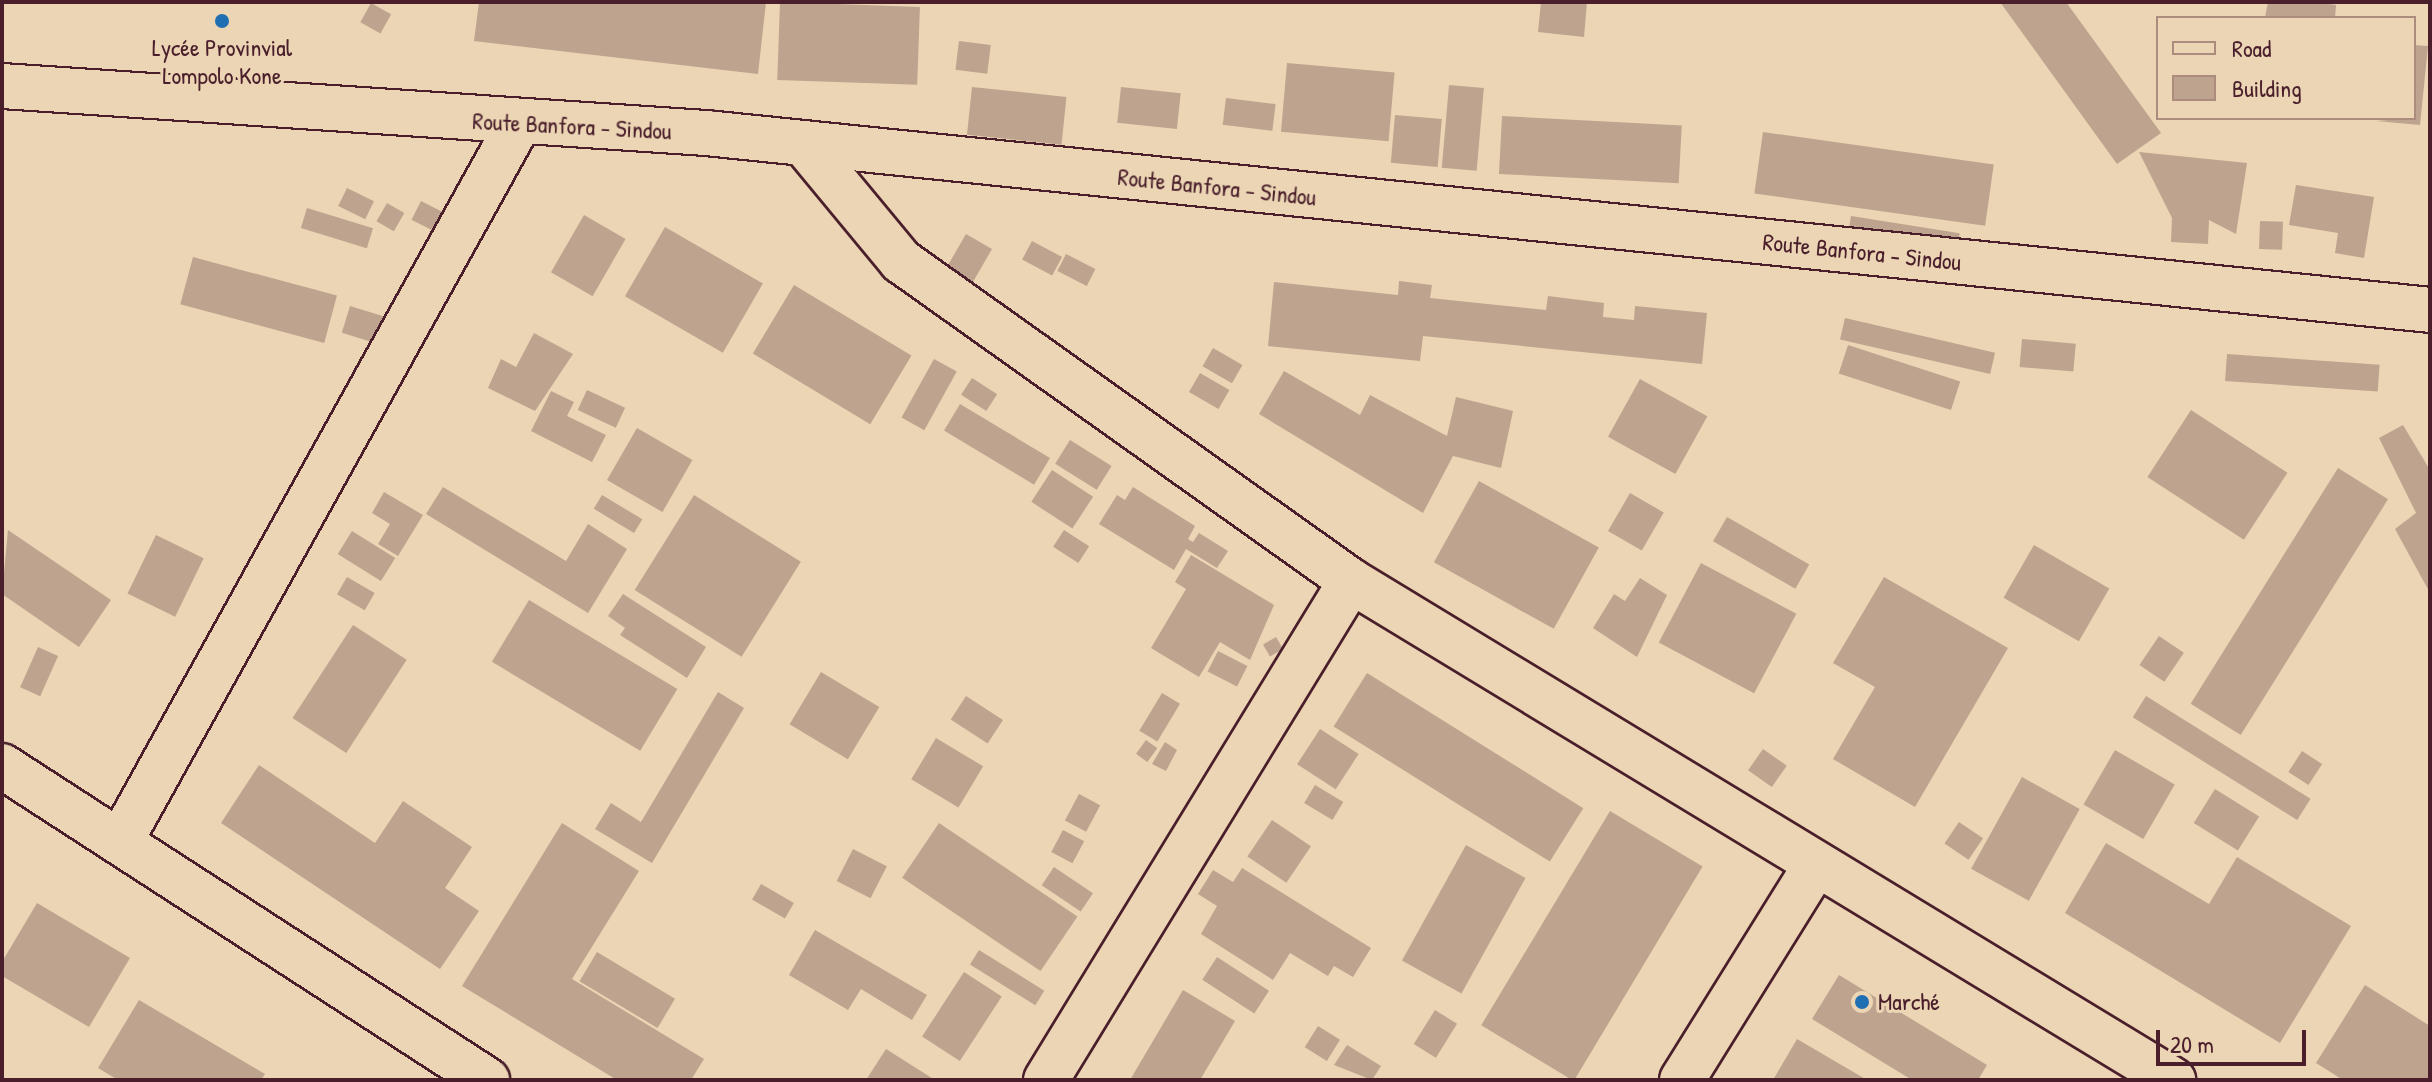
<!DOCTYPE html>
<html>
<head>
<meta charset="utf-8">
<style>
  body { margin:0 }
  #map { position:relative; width:2432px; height:1082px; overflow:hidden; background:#ebd5b4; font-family:"Patrick Hand",sans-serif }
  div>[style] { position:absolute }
  .building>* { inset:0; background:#bea38e; transform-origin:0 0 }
  .roads { filter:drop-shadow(2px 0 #4a1f2b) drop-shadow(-2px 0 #4a1f2b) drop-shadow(0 2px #4a1f2b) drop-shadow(0 -2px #4a1f2b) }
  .minor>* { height:44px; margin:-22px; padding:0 22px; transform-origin:22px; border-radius:22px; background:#ebd5b4 }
  .major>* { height:44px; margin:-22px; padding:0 22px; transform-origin:22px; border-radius:22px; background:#ebd5b4 }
  .dots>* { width:22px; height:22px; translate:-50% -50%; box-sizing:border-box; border:4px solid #ebd5b4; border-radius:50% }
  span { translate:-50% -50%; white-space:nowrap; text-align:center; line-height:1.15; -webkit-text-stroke:6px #ebd5b4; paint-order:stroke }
  .poi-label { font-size:24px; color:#4a1f2b }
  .left { translate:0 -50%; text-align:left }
  .street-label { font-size:24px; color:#4a1f2b }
  .frame { position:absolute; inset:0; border:4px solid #4a1f2b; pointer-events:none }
  .legend { position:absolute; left:2156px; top:16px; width:260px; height:104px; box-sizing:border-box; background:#ebd5b4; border:2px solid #ab8c7d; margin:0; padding:10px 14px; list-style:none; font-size:24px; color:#4a1f2b }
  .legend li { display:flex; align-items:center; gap:16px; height:40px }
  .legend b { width:40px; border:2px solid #ab8c7d }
  .scale { position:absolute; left:2156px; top:1030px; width:150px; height:36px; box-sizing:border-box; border:4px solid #4a1f2b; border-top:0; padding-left:10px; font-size:24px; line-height:28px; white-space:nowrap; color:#4a1f2b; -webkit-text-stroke:6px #ebd5b4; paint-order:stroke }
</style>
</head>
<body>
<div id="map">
  <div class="building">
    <div style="clip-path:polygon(479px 2px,766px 2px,758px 74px,474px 41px)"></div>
    <div style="left:780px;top:2px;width:140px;height:78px;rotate:2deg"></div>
    <div style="clip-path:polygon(1541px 2px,1587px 2px,1584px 37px,1538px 32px)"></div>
    <div style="clip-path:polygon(2000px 2px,2066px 2px,2161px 133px,2117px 164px)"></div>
    <div style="clip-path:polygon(2268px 2px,2315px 2px,2336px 5px,2335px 18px,2265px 18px)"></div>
    <div style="left:371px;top:3px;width:23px;height:22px;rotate:29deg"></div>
    <div style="left:959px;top:41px;width:32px;height:29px;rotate:7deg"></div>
    <div style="clip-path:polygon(2414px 45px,2428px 46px,2420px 125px,2376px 121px,2414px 118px)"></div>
    <div style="left:1287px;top:63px;width:108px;height:69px;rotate:5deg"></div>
    <div style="left:1449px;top:85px;width:35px;height:83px;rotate:5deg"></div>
    <div style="left:972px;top:87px;width:95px;height:48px;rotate:6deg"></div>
    <div style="left:1121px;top:87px;width:60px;height:36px;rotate:6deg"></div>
    <div style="left:1226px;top:98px;width:50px;height:27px;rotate:7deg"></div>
    <div style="left:1395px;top:115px;width:47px;height:48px;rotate:5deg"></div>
    <div style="left:1502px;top:116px;width:180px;height:58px;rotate:3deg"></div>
    <div style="left:1763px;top:132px;width:233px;height:62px;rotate:8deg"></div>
    <div style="clip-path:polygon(2139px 152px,2247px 163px,2236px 234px,2209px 220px,2208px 244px,2171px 242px,2172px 218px)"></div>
    <div style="clip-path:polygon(2296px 185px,2374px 197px,2364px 258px,2335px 253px,2338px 233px,2289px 225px)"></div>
    <div style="left:347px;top:188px;width:30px;height:20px;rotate:26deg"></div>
    <div style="left:421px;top:201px;width:37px;height:21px;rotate:27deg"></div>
    <div style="left:387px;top:203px;width:20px;height:21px;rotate:30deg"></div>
    <div style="left:307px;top:208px;width:69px;height:21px;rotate:17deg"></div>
    <div style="left:584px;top:215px;width:48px;height:66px;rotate:30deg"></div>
    <div style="left:1851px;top:216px;width:110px;height:21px;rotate:9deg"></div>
    <div style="left:2260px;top:221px;width:23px;height:28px;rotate:2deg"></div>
    <div style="left:665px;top:227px;width:113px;height:80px;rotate:30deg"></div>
    <div style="left:966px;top:234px;width:30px;height:41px;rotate:30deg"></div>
    <div style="left:1032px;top:241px;width:34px;height:21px;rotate:28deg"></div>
    <div style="left:1066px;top:254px;width:33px;height:19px;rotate:27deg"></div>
    <div style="left:193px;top:257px;width:149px;height:49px;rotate:15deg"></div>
    <div style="clip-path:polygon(1399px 281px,1432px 285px,1430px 298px,1546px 310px,1548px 296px,1604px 303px,1603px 317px,1634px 320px,1635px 306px,1707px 313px,1702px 364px,1423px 336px,1420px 361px,1268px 346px,1274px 282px,1398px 295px)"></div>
    <div style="left:794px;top:285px;width:137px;height:80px;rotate:31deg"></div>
    <div style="left:350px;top:306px;width:45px;height:28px;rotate:17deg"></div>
    <div style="left:1845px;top:318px;width:154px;height:22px;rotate:13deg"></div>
    <div style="clip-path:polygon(534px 333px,573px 354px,535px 411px,488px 388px,501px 359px,516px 367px)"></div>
    <div style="left:2022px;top:339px;width:54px;height:28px;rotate:5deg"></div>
    <div style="left:1848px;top:345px;width:118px;height:30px;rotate:18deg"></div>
    <div style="left:1213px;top:348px;width:34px;height:21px;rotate:30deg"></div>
    <div style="left:2227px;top:354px;width:153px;height:27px;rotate:4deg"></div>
    <div style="left:934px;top:359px;width:26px;height:67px;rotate:29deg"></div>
    <div style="clip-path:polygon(1284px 371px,1360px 415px,1370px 395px,1447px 436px,1456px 397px,1513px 411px,1501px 468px,1453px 456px,1423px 513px,1259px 414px)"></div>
    <div style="left:1200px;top:373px;width:34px;height:22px;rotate:30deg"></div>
    <div style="left:972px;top:378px;width:30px;height:20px;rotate:33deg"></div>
    <div style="left:1640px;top:379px;width:77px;height:66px;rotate:29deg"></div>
    <div style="left:587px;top:390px;width:42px;height:22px;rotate:25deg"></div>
    <div style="clip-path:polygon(551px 391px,574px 402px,567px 416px,606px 435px,592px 462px,531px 431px)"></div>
    <div style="left:960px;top:404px;width:105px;height:31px;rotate:31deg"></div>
    <div style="left:2191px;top:410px;width:115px;height:80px;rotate:33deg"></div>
    <div style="clip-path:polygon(2403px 425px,2430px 470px,2430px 593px,2395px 529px,2416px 513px,2379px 438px)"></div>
    <div style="left:637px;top:428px;width:64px;height:60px;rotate:30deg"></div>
    <div style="left:1070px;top:440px;width:49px;height:28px;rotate:32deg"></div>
    <div style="left:2338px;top:468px;width:59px;height:278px;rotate:32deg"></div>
    <div style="left:1052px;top:470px;width:49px;height:38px;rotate:33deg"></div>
    <div style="left:1479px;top:481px;width:137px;height:93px;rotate:29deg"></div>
    <div style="clip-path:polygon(443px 487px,566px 561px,588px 524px,627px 549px,588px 613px,426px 514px)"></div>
    <div style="clip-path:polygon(1133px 487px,1195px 526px,1188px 539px,1193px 542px,1199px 533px,1228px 551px,1217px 568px,1186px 549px,1174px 570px,1099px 524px,1117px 495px,1125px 500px)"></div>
    <div style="clip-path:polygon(384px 492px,423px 515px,398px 556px,378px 544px,390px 524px,372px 513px)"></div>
    <div style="left:1630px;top:493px;width:39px;height:44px;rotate:30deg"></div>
    <div style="left:602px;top:495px;width:47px;height:16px;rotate:31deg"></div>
    <div style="left:694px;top:495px;width:126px;height:112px;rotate:32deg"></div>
    <div style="left:1727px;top:517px;width:95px;height:28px;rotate:30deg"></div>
    <div style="clip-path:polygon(8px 530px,111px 600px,79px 647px,2px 594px)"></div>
    <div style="left:1064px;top:530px;width:30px;height:20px;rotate:33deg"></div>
    <div style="left:352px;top:531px;width:51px;height:27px;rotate:32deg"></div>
    <div style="left:156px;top:535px;width:53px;height:65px;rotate:26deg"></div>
    <div style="left:2034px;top:545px;width:87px;height:61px;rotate:30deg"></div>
    <div style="clip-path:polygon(1191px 555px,1274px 605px,1250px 660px,1220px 642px,1199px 677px,1151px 648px,1186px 589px,1175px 582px)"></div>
    <div style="left:1701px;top:563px;width:108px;height:90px;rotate:28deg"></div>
    <div style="left:347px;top:577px;width:32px;height:20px;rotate:30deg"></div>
    <div style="clip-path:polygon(1884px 577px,2008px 648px,1915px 807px,1833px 759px,1875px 687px,1833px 663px)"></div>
    <div style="clip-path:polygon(1640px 578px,1667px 595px,1637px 657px,1593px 628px,1614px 594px,1625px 601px)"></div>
    <div style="clip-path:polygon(623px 594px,706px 647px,687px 678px,620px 635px,625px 628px,608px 616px)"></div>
    <div style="left:529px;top:600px;width:173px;height:72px;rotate:31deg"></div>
    <div style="left:353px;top:625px;width:64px;height:111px;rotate:33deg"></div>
    <div style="left:2159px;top:636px;width:30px;height:35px;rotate:34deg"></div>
    <div style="left:1276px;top:637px;width:14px;height:15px;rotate:60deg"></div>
    <div style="left:38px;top:647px;width:22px;height:44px;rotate:24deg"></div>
    <div style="left:1218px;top:651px;width:33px;height:23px;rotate:27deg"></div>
    <div style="left:821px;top:672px;width:68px;height:61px;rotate:31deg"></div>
    <div style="left:1367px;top:673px;width:255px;height:63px;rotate:32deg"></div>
    <div style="clip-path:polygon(718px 692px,744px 708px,652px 863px,595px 829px,611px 803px,641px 822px)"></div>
    <div style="left:1162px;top:693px;width:21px;height:44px;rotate:31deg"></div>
    <div style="left:966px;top:696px;width:44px;height:28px;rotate:33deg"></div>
    <div style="left:2146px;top:696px;width:194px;height:25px;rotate:32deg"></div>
    <div style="left:1320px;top:729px;width:46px;height:42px;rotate:33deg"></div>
    <div style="left:936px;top:738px;width:55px;height:48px;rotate:31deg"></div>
    <div style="left:1146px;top:740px;width:14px;height:17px;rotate:36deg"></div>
    <div style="clip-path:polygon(1165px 742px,1177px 750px,1166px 771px,1152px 764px)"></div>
    <div style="left:1763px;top:749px;width:29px;height:26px;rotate:35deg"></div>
    <div style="left:2115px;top:750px;width:69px;height:63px;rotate:30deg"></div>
    <div style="left:2302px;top:751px;width:24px;height:25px;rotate:33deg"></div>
    <div style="clip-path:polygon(259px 765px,375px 843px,403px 801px,472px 847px,445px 888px,479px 911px,440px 969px,221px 823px)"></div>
    <div style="left:2022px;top:777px;width:66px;height:105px;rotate:29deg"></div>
    <div style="left:1315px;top:785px;width:33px;height:21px;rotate:31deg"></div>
    <div style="left:2215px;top:789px;width:52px;height:40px;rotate:32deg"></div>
    <div style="left:1079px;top:794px;width:24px;height:30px;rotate:28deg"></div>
    <div style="left:1610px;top:811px;width:108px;height:250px;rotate:31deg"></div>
    <div style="left:1272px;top:820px;width:47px;height:44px;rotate:34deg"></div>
    <div style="left:1959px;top:822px;width:29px;height:26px;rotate:34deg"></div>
    <div style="clip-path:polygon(562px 823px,639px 871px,572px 979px,704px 1059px,691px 1080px,617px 1080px,462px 986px)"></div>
    <div style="left:939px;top:823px;width:167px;height:66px;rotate:34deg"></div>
    <div style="left:1063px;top:830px;width:24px;height:25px;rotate:28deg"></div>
    <div style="clip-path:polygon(2106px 843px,2209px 904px,2237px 857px,2351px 926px,2280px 1043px,2065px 913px)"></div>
    <div style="left:1466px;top:845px;width:68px;height:132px;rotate:29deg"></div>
    <div style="left:853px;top:849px;width:38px;height:36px;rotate:27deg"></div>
    <div style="left:1054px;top:867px;width:47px;height:22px;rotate:34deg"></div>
    <div style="clip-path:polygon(1242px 868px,1371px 948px,1353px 977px,1334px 966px,1328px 976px,1290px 953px,1273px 980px,1201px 934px,1217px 906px,1198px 894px,1213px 870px,1233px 882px)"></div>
    <div style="left:761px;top:884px;width:38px;height:18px;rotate:30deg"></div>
    <div style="clip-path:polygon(37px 903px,130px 958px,89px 1027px,2px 976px,2px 962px)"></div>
    <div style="clip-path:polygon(815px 930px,927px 995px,912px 1020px,861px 989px,848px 1010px,789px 975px)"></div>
    <div style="left:979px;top:950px;width:77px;height:17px;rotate:32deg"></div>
    <div style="left:597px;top:952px;width:91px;height:34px;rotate:31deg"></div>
    <div style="left:1217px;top:957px;width:62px;height:27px;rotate:33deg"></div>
    <div style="left:964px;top:972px;width:45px;height:77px;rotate:33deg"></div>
    <div style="clip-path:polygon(1839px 975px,1987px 1065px,1978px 1080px,1912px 1080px,1812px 1019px)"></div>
    <div style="clip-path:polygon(2365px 985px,2430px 1026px,2430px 1080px,2343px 1080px,2316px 1063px)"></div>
    <div style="clip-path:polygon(1183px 990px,1235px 1021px,1200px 1080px,1130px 1080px)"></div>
    <div style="clip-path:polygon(139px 1000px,265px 1074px,261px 1080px,118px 1080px,98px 1068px)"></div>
    <div style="left:1435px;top:1010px;width:26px;height:40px;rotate:32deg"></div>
    <div style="left:1318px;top:1026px;width:26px;height:25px;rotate:32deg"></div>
    <div style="clip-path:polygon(1797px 1039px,1867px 1080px,1773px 1080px)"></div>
    <div style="clip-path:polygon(1347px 1045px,1381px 1066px,1372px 1080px,1334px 1065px)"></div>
    <div style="clip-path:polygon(886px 1049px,935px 1080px,866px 1080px)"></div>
  </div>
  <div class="roads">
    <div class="minor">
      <div style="left:805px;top:145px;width:151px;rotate:50.4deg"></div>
      <div style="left:901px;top:261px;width:552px;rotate:35.42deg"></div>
      <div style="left:1351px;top:581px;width:962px;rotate:31.26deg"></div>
      <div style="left:2px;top:766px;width:578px;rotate:32.92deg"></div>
      <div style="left:121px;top:840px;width:820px;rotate:-60.97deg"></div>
      <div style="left:1046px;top:1080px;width:585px;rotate:-58.57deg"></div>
      <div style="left:1682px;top:1080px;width:253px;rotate:-58.1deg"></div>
    </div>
    <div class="major">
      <div style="left:2px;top:86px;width:706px;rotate:3.82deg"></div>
      <div style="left:706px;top:133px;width:1733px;rotate:5.86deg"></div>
    </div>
  </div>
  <div class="dots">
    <div style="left:222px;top:21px;background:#1f6fb2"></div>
    <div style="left:1862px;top:1002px;background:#1f6fb2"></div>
  </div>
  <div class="poi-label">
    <span style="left:222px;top:62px">Lycée Provinvial<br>Lompolo Kone</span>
    <span class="left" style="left:1878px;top:1002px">Marché</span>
  </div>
  <div class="street-label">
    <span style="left:572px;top:126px;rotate:3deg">Route Banfora - Sindou</span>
    <span style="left:1217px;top:187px;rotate:6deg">Route Banfora - Sindou</span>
    <span style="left:1862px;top:252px;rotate:6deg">Route Banfora - Sindou</span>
  </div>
  <div class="frame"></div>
  <ul class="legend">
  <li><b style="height:10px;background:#ebd5b4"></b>Road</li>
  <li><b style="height:22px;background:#bea38e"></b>Building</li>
  </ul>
  <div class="scale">20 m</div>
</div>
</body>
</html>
